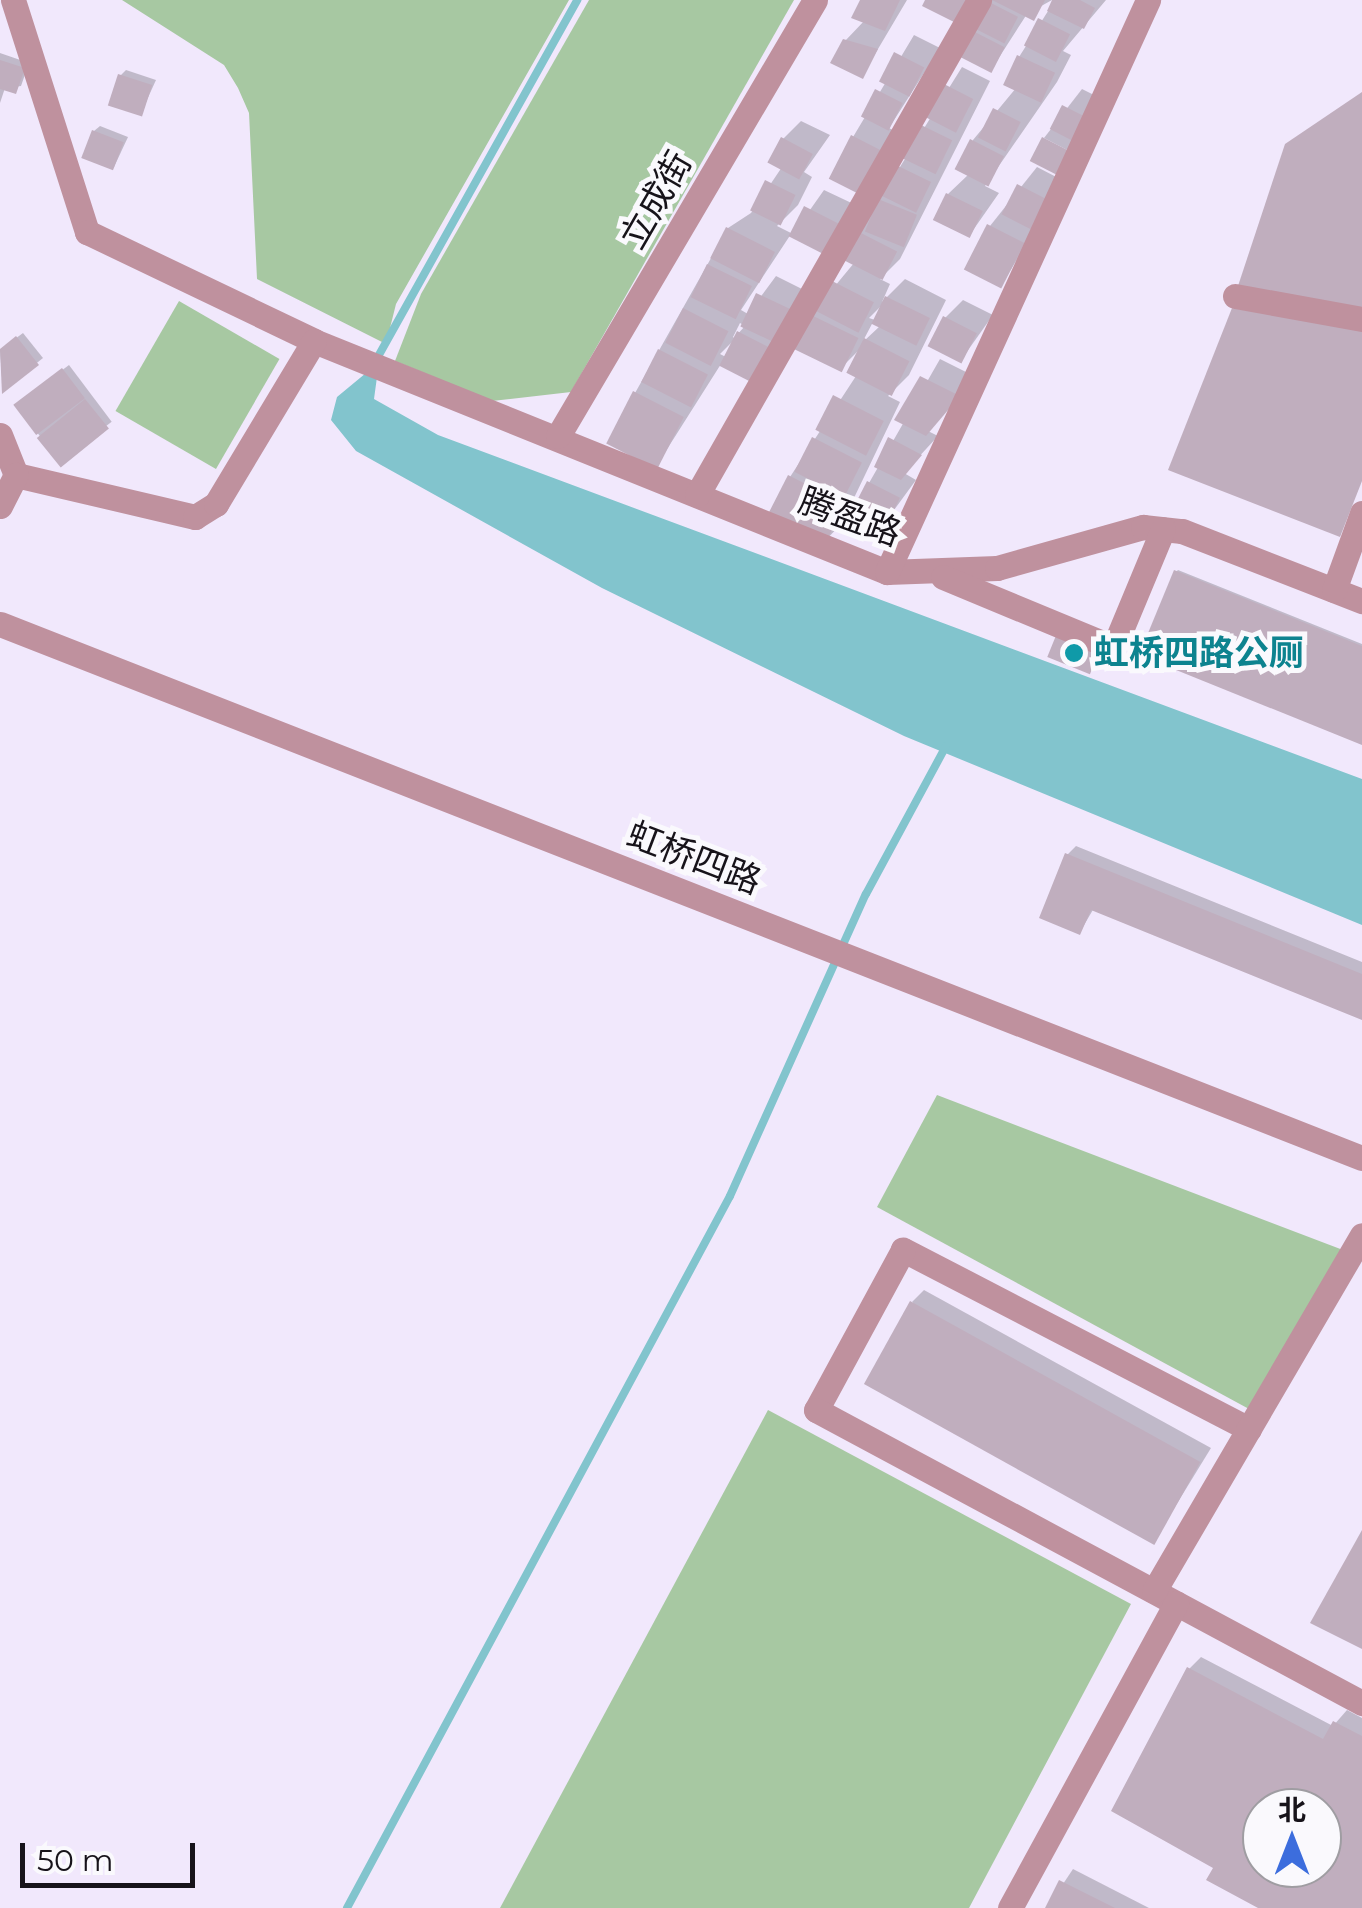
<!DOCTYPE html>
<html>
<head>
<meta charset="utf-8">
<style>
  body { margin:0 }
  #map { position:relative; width:1362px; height:1908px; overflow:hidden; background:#f1e8fc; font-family:Montserrat,"Noto Sans SC",sans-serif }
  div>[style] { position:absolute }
  .green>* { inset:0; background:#a7c8a2; transform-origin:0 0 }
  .water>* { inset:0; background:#82c4cd }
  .shadow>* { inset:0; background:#0003; transform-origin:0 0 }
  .stream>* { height:8px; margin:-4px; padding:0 4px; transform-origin:4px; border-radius:4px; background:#82c4cd }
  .building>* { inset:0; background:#c0aebe; transform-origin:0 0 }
  .minor>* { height:25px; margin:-12.5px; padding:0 12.5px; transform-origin:12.5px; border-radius:12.5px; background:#bf919e }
  .dots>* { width:28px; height:28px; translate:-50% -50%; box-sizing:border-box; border:5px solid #faf9fd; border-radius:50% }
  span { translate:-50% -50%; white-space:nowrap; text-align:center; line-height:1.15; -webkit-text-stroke:10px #faf9fd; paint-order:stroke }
  .street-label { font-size:35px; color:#17131a }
  .culture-label { font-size:35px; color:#0d838f; font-weight:700 }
  .left { translate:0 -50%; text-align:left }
  .north { position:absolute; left:1242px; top:1788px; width:100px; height:100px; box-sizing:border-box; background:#faf9fd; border:2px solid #9f9da2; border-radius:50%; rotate:0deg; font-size:28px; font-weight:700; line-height:40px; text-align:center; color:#17131a }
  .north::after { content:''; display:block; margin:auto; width:35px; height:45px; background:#3c6ddd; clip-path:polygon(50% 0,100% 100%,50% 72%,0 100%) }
  .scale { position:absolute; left:20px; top:1843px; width:175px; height:45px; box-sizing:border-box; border:5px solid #17131a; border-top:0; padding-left:12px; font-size:30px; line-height:35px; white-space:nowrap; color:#17131a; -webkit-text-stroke:8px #faf9fd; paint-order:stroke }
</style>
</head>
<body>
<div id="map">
  <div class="green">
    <div style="clip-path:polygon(122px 0,569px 0,396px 304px,386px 344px,257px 279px,249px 113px,238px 88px,224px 65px)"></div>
    <div style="clip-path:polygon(589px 0,794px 0,571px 392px,492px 401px,395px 361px,421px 294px)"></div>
    <div style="left:179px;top:301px;width:116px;height:127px;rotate:30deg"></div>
    <div style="clip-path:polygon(937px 1095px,1343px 1250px,1249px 1409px,877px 1207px)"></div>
    <div style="clip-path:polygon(768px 1410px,1131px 1604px,969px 1908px,500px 1908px)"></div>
  </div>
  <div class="water">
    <div style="clip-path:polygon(366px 373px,377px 377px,374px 399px,438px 435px,1362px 779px,1362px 925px,904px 736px,602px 588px,356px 451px,331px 420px,337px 397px)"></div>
  </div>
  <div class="shadow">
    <div style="clip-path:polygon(863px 0,907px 0,862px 76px,845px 41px,865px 20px)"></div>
    <div style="clip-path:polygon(988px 0,1052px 0,1027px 14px,991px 70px,959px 54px)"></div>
    <div style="clip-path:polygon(1055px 0,1106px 0,1063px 51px,1071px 55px,1057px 82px,985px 186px,999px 193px,969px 236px,948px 194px,969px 174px,973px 140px,1016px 88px,1019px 57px)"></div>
    <div style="clip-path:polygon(914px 35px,940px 48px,889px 128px,898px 133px,877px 174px,853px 137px)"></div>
    <div style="clip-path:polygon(0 53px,29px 63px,21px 86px,5px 88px,0 103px)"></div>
    <div style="clip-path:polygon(evenodd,962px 67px,990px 81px,900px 259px,880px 279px,890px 284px,882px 302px,905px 279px,946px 300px,909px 375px,888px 396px,900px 402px,842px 523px,825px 541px,790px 477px,856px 376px,859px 350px,840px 369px,811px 315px,854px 263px,859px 233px,962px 67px,881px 306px,875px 320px,869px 318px,881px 306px,962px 67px,873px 322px,880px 326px,864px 341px,863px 341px,873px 322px)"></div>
    <div style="clip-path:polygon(126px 70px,156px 80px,141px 113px,120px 76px)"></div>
    <div style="clip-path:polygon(1082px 89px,1106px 101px,1077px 155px,1044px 138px)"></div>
    <div style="clip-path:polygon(evenodd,801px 121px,830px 135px,804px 172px,812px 177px,798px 205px,777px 226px,793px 234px,824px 190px,860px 207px,846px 235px,791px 234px,741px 310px,748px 314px,776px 276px,808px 292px,773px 363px,721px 364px,657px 465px,635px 393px,728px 228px,751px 213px,782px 167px,783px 139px,801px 121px,740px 323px,745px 326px,734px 338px,733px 337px,740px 323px,801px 121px,734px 340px,726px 357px,720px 354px,734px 340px)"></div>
    <div style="clip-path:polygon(100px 126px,128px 137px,114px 167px,94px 131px)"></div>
    <div style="clip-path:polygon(1037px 167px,1064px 181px,1001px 286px,990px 226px)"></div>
    <div style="clip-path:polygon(963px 300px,993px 315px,961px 360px,945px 318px)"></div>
    <div style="clip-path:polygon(23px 333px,43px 358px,3px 390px,0 350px)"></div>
    <div style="clip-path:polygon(940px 359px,976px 377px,928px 431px,938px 436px,904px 473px,916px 480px,886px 521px,869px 483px)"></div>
    <div style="left:69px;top:365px;width:71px;height:66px;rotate:53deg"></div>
    <div style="clip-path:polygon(1178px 570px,1362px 644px,1362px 742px,1176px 572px)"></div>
    <div style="clip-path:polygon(1076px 846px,1362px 962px,1362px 1017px,1094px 908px,1080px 932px,1067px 855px)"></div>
    <div style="clip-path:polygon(924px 1290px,1211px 1448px,1154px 1541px,912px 1302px)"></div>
    <div style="clip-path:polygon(evenodd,1201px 1657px,1333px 1726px,1347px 1710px,1362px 1718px,1362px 1908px,1274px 1908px,1189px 1669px,1201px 1657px,1262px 1808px,1322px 1808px,1322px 1868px,1262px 1868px,1262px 1808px)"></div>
    <div style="clip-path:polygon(1073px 1869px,1149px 1908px,1047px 1908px)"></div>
  </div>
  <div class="stream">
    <div style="left:375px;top:362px;width:415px;rotate:-60.8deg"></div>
    <div style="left:347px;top:1908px;width:808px;rotate:-61.72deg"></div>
    <div style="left:730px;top:1196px;width:331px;rotate:-65.8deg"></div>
    <div style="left:866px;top:894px;width:168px;rotate:-61.6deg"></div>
  </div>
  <div class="building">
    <div style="clip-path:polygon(860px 0,900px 0,885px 31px,851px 18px)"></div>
    <div style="clip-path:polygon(925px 0,968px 0,956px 23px,922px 6px)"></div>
    <div style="left:985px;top:0;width:37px;height:30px;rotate:27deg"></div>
    <div style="clip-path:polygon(992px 0,1045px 0,1034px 21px)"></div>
    <div style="clip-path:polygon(1052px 0,1080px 0,1095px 8px,1084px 29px,1047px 11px)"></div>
    <div style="left:1038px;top:18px;width:36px;height:31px;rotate:27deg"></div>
    <div style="left:969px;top:29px;width:40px;height:29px;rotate:27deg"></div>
    <div style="clip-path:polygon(843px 39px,878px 49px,863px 79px,830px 63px)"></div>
    <div style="left:894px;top:52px;width:34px;height:33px;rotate:27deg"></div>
    <div style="left:1017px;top:55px;width:42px;height:33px;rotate:25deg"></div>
    <div style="clip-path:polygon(0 60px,25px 68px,16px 94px,0 89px)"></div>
    <div style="left:118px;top:74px;width:36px;height:33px;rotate:18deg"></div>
    <div style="left:942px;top:83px;width:35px;height:38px;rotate:27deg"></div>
    <div style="left:875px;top:89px;width:31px;height:31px;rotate:27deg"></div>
    <div style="clip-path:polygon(1362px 92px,1362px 311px,1237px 289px,1285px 144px)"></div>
    <div style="left:1062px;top:105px;width:31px;height:27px;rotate:27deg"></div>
    <div style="left:993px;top:108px;width:31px;height:33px;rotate:27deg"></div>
    <div style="left:919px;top:124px;width:37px;height:38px;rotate:26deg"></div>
    <div style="left:92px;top:130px;width:34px;height:30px;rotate:21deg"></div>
    <div style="left:851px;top:135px;width:35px;height:49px;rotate:27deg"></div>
    <div style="left:781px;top:137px;width:36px;height:29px;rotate:28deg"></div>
    <div style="left:1042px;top:137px;width:34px;height:27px;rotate:27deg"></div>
    <div style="left:970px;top:139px;width:38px;height:34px;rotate:27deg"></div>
    <div style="left:896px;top:165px;width:39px;height:34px;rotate:26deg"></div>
    <div style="left:765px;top:180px;width:34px;height:34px;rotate:26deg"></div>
    <div style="left:1017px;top:184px;width:35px;height:34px;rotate:27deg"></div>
    <div style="left:946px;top:193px;width:41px;height:30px;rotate:26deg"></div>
    <div style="left:878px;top:199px;width:42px;height:35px;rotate:22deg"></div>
    <div style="left:804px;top:206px;width:45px;height:34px;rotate:27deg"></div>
    <div style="left:987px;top:224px;width:42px;height:51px;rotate:27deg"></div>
    <div style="left:726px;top:227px;width:55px;height:35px;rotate:27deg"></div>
    <div style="left:857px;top:231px;width:45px;height:32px;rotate:27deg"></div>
    <div style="left:707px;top:264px;width:50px;height:37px;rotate:26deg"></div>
    <div style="left:832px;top:281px;width:47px;height:34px;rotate:27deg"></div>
    <div style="left:756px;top:293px;width:40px;height:37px;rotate:25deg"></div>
    <div style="left:885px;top:296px;width:50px;height:31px;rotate:26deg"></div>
    <div style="left:683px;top:308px;width:51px;height:39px;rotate:27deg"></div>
    <div style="clip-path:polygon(1232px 308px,1362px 329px,1362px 481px,1340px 537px,1168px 470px)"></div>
    <div style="left:809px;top:314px;width:55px;height:38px;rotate:26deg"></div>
    <div style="left:943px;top:316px;width:38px;height:34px;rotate:27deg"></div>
    <div style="left:737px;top:331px;width:40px;height:39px;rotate:27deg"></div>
    <div style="clip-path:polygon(16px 336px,39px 365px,2px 394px,0 349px)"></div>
    <div style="left:864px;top:338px;width:51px;height:39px;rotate:27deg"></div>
    <div style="left:658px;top:349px;width:56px;height:37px;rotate:27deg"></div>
    <div style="left:62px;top:368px;width:38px;height:61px;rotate:53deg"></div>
    <div style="clip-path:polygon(920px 376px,960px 396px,926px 436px,894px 420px)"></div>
    <div style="left:633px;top:391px;width:57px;height:59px;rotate:27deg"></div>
    <div style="left:833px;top:395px;width:57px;height:39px;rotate:27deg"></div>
    <div style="left:85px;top:399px;width:38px;height:62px;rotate:51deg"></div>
    <div style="left:812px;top:437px;width:56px;height:39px;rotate:27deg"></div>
    <div style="clip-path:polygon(888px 437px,922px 455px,901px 480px,874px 467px)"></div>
    <div style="left:788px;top:475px;width:64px;height:45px;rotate:27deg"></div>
    <div style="left:867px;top:481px;width:37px;height:30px;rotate:27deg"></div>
    <div style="clip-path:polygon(1174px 570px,1362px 646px,1362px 745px,1139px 655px)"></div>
    <div style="left:1057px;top:633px;width:46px;height:26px;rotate:22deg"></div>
    <div style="clip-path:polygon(1065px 853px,1362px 974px,1362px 1020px,1091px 910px,1080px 935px,1039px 918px)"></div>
    <div style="left:910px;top:1301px;width:332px;height:95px;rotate:29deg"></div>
    <div style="clip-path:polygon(1362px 1530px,1362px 1649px,1310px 1623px)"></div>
    <div style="clip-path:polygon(evenodd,1187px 1667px,1323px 1739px,1333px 1721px,1362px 1736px,1362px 1908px,1258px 1908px,1206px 1880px,1213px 1868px,1111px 1811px,1187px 1667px,1262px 1808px,1322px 1808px,1322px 1868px,1262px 1868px,1262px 1808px)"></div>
    <div style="clip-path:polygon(1059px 1880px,1115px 1908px,1045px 1908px)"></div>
  </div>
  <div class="minor">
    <div style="left:13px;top:0;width:244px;rotate:72.3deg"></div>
    <div style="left:87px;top:232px;width:252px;rotate:25.6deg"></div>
    <div style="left:314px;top:341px;width:618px;rotate:21.96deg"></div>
    <div style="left:887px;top:572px;width:110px;rotate:-2.1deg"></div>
    <div style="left:997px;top:568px;width:152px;rotate:-15.7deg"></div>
    <div style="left:1143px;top:527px;width:39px;rotate:6deg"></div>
    <div style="left:1182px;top:531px;width:193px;rotate:21.3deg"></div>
    <div style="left:1235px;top:296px;width:129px;rotate:10.3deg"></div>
    <div style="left:0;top:435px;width:43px;rotate:68.2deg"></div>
    <div style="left:558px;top:436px;width:506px;rotate:-59.48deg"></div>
    <div style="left:16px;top:475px;width:184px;rotate:13.2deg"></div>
    <div style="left:195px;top:517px;width:25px;rotate:-32deg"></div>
    <div style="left:216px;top:504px;width:190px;rotate:-59deg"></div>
    <div style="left:697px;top:495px;width:570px;rotate:-60.33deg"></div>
    <div style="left:0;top:506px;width:35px;rotate:-63deg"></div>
    <div style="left:887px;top:572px;width:629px;rotate:-65.47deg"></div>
    <div style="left:943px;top:577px;width:178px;rotate:22.5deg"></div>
    <div style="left:1334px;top:590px;width:82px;rotate:-70deg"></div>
    <div style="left:0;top:624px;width:1463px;rotate:21.41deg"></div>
    <div style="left:1116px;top:642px;width:122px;rotate:-67.4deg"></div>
    <div style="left:1249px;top:1429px;width:390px;rotate:-152.6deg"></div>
    <div style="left:903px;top:1250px;width:182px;rotate:118.5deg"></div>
    <div style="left:816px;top:1410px;width:620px;rotate:28.22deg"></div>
    <div style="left:1154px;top:1591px;width:412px;rotate:-59.7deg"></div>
    <div style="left:1010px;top:1908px;width:347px;rotate:-61.4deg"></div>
  </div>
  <div class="dots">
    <div style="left:1074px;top:653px;background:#0f9aa8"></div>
  </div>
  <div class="street-label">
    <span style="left:656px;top:200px;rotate:-60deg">立成街</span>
    <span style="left:850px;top:517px;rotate:20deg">腾盈路</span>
    <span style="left:694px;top:858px;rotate:21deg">虹桥四路</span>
  </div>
  <div class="culture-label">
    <span class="left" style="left:1094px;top:653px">虹桥四路公厕</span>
  </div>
  <div class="north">北</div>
  <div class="scale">50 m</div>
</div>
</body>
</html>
